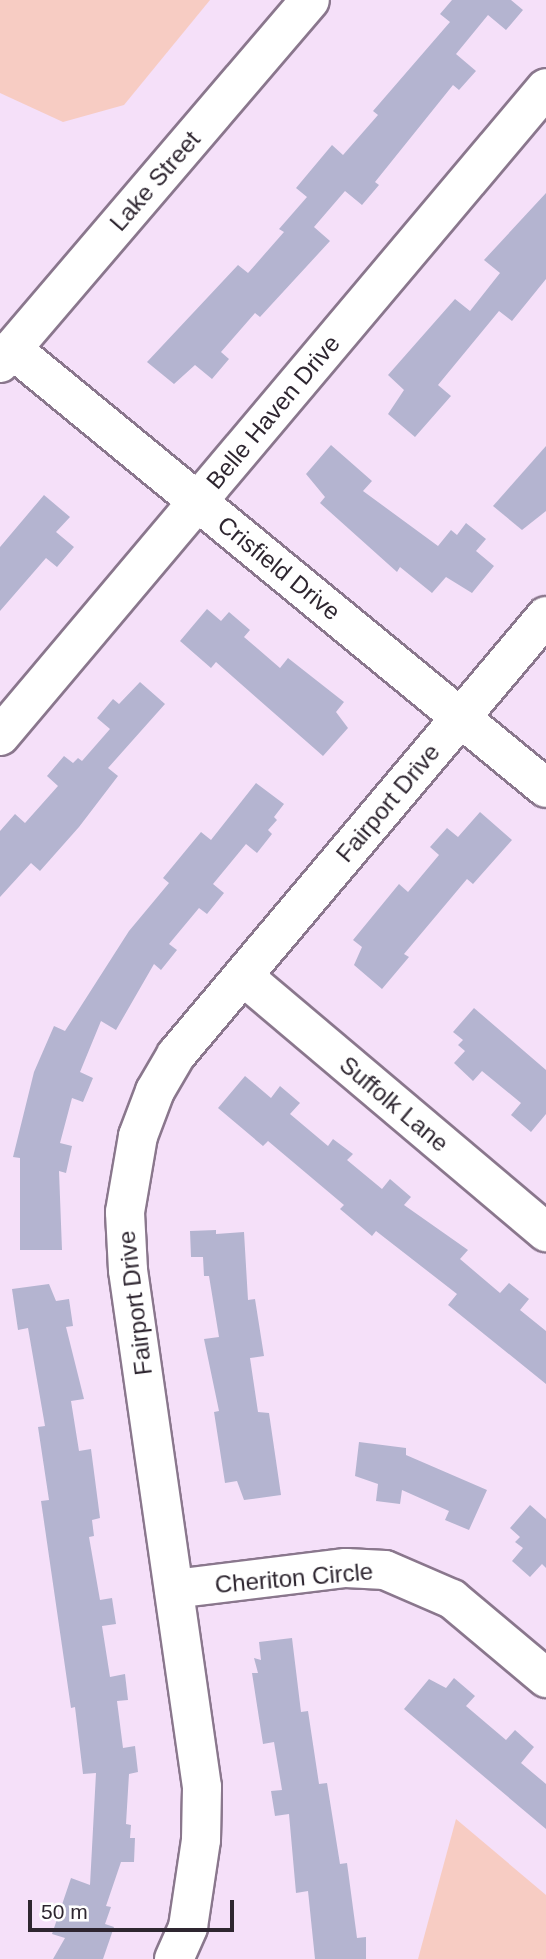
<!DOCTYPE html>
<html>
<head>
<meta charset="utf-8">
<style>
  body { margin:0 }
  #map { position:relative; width:546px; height:1959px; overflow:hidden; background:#f5e0f9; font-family:Helvetica,sans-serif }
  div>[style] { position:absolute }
  .green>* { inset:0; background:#f7ccc3 }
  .building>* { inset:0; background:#b4b4d0 }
  .roads { filter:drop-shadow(2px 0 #8a778d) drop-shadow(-2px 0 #8a778d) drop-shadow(0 2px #8a778d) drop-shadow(0 -2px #8a778d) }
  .minor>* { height:38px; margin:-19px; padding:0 19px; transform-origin:19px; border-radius:19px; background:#fff }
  span { translate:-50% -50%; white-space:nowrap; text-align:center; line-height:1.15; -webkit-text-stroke:6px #fff; paint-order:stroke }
  .street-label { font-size:24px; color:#2e2630 }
  .scale { position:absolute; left:28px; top:1900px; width:206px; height:32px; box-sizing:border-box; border:4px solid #2e2630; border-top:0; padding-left:9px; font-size:21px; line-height:24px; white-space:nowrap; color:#2e2630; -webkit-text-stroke:5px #fff; paint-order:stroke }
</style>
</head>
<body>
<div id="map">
  <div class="green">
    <div style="clip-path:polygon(0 0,210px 0,124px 105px,63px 122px,0 93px)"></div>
    <div style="clip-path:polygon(456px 1819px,546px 1895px,546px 1959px,418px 1959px)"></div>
  </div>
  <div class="building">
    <div style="clip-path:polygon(452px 0,511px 0,523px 10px,506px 30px,488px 15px,456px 54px,476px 71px,459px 90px,453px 85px,375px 182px,379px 185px,362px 205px,345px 191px,314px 227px,330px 241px,260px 317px,255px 313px,221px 352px,229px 359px,212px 379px,195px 365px,174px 384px,147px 362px,238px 265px,248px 273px,284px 232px,279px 229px,307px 197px,296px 188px,332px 145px,343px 155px,378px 115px,373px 111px,450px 22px,440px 14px)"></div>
    <div style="clip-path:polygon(546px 193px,546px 279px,512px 321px,499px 311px,438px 385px,451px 396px,415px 437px,388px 414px,404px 390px,388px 375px,455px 299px,470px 311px,500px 273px,484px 260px)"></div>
    <div style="clip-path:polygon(331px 445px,372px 481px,363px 491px,438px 546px,451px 530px,457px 535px,466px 523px,486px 539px,476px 551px,494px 566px,472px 593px,446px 577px,432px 593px,400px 567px,397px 572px,320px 503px,325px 497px,306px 474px)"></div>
    <div style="clip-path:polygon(546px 446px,546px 511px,522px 530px,493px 506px)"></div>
    <div style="clip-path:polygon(44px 495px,70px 517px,56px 532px,74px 547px,57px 567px,46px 558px,0 611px,0 547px)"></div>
    <div style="clip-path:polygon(207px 609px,221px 621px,229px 612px,250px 630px,244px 637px,280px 668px,288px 658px,344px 702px,336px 712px,348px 728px,323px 756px,216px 662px,211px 668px,180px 641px)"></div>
    <div style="clip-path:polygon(140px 682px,165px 704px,108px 768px,118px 776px,79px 827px,40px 871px,31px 863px,0 897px,0 831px,15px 814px,25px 823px,58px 786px,47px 776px,64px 756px,73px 763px,78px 758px,82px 761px,110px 729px,97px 718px,113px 699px,119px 704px)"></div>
    <div style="clip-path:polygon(256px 783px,284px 804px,274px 817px,277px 820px,268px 830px,272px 834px,257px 853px,246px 844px,213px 884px,224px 893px,207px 914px,199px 908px,169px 944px,177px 950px,161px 970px,154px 964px,116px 1030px,101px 1021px,80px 1072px,93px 1078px,83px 1102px,72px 1098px,60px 1143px,72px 1146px,66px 1173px,59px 1171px,62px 1250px,20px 1250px,20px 1158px,13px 1157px,34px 1072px,54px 1026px,65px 1031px,129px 931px,169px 883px,163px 878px,201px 832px,211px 840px)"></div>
    <div style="clip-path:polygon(480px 812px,512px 840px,473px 884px,467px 879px,404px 954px,409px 957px,382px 989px,354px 965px,362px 947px,353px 940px,399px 884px,408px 892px,439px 855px,430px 847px,447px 828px,458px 837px)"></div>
    <div style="clip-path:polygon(474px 1008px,546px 1070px,546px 1114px,531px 1132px,511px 1115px,521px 1103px,482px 1071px,473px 1081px,454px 1063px,465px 1051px,458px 1045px,463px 1040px,453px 1032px)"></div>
    <div style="clip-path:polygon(245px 1076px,271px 1098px,280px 1086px,300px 1103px,290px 1114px,328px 1146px,333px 1139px,353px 1154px,347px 1160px,382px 1189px,390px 1179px,411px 1197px,404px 1205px,468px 1250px,460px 1259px,500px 1293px,509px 1283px,529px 1299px,520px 1310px,546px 1331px,546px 1384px,448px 1305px,457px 1294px,376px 1231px,372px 1236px,340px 1209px,344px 1205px,268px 1141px,263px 1146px,218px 1108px)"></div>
    <div style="clip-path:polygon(216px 1230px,216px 1234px,244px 1232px,248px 1300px,255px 1299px,264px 1356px,250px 1358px,258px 1412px,269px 1413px,281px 1495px,244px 1500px,237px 1481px,225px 1483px,214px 1412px,219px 1411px,204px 1339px,219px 1337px,209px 1276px,204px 1276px,203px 1257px,191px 1257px,190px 1231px)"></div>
    <div style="clip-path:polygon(49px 1284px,56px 1301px,69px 1299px,73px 1326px,66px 1327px,84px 1399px,71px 1401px,79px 1451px,91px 1449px,100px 1518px,92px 1520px,94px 1536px,89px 1537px,100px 1600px,112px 1598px,116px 1624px,102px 1626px,110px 1677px,125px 1674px,128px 1700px,117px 1701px,123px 1748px,135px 1746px,138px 1772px,129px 1774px,126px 1824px,131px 1825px,130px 1838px,135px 1838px,134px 1862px,121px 1862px,106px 1906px,111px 1907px,105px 1924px,114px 1927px,103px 1959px,53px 1959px,65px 1938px,52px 1934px,71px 1878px,90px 1885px,96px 1773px,83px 1774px,75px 1707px,71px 1708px,41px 1501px,49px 1500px,38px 1427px,45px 1426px,28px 1328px,18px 1330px,12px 1289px)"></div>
    <div style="clip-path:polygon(359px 1442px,406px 1448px,406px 1455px,487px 1490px,469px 1530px,445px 1520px,449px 1511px,402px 1490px,400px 1504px,376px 1501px,378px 1484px,355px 1476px)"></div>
    <div style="clip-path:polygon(530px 1505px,546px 1519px,546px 1568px,542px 1564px,530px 1577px,512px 1561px,523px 1548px,515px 1542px,520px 1537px,510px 1528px)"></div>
    <div style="clip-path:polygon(292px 1638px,301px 1712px,308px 1711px,319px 1784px,327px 1783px,340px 1864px,347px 1863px,357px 1938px,366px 1937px,366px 1959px,315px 1959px,308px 1891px,296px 1893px,289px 1814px,275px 1816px,271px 1791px,282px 1790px,274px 1742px,263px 1744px,252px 1673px,258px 1673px,254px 1658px,261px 1660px,259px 1642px)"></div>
    <div style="clip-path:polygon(454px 1678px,475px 1696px,466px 1706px,506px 1740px,515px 1730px,534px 1747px,521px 1763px,546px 1784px,546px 1829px,404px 1709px,429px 1679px,446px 1688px)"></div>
  </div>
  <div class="roads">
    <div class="minor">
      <div style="left:12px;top:349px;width:691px;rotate:39.42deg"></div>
      <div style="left:0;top:363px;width:477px;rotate:-49.5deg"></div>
      <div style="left:0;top:736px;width:847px;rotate:-49.88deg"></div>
      <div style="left:243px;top:976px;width:397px;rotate:40.2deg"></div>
      <div style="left:174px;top:1589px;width:173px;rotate:-7deg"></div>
      <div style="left:346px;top:1568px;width:39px;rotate:3deg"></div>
      <div style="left:385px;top:1570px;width:73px;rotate:23.4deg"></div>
      <div style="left:452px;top:1599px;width:123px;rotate:40deg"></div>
      <div style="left:174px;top:1959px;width:35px;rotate:-66deg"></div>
      <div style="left:188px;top:1927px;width:88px;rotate:-81.5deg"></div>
      <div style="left:201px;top:1840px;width:53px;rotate:-88.9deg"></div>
      <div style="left:202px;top:1787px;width:522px;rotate:-98.15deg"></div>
      <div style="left:128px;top:1270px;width:58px;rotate:-93deg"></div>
      <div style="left:125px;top:1212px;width:77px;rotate:-80.3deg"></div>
      <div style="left:138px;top:1136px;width:48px;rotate:-69.3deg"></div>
      <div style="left:155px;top:1091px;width:42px;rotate:-59.7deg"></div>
      <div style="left:176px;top:1055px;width:574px;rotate:-49.87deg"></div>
    </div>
  </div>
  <div class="street-label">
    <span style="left:155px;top:181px;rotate:-49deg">Lake Street</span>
    <span style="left:273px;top:412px;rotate:-50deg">Belle Haven Drive</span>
    <span style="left:279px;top:568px;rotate:39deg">Crisfield Drive</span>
    <span style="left:388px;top:803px;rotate:-50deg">Fairport Drive</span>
    <span style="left:394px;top:1104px;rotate:40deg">Suffolk Lane</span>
    <span style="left:135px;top:1303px;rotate:-97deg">Fairport Drive</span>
    <span style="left:294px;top:1578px;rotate:-5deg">Cheriton Circle</span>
  </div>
  <div class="scale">50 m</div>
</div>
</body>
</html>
